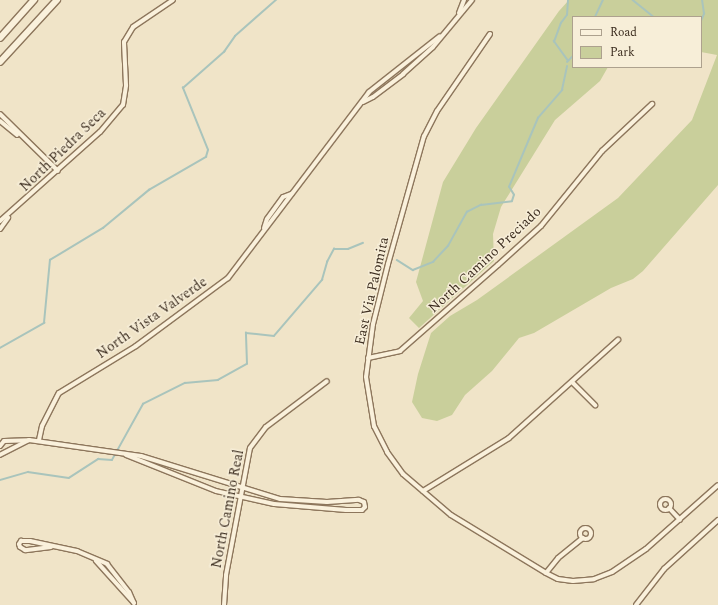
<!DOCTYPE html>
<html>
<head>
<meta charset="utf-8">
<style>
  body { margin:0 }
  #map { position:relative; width:718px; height:605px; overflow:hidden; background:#f0e4c8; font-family:Spectral,serif }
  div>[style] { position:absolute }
  .green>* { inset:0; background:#c9cf9b }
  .stream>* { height:1.5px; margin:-0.75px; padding:0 0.75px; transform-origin:0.75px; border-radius:0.75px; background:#a9c4bc }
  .roads { filter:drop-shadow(1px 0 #8d765c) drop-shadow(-1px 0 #8d765c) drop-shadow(0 1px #8d765c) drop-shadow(0 -1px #8d765c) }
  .minor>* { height:4px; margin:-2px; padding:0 2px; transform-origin:2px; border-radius:2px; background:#faf1dc }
  .minor>.ring { margin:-2px; padding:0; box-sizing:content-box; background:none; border:4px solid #faf1dc; border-radius:50% }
  .secondary>* { height:5.5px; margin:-2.75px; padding:0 2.75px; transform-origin:2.75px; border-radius:2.75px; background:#faf1dc }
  span { translate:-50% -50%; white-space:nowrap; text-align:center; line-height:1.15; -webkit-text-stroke:3px #f7eed8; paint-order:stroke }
  .street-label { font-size:14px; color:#3d2e20 }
  .legend { position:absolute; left:572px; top:16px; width:130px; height:52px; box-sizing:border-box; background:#f7eed8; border:1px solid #ada18e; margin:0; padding:5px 7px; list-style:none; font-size:12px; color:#3d2e20 }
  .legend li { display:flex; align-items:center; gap:8px; height:20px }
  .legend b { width:20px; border:1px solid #ada18e }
</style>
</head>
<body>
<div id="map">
  <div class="green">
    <div style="clip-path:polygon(569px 0,718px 0,718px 185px,643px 271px,633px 279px,611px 288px,534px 333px,519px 338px,492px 371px,465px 395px,452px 415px,437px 421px,422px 418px,412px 402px,418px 374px,431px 333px,450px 316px,477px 300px,618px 198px,692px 120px,717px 55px,701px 52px,701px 17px,573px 17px,573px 67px,608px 67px,600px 81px,555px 120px,501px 207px,493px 234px,494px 261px,419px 328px,409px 318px,423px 301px,416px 282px,443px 182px,476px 128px,559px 11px)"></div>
  </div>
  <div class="stream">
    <div style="left:633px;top:0;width:27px;rotate:39deg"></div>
    <div style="left:595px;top:17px;width:19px;rotate:-65deg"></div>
    <div style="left:701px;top:21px;width:8px;rotate:-67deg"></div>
    <div style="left:704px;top:14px;width:14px;rotate:-98deg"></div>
    <div style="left:568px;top:61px;width:24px;rotate:-126deg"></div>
    <div style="left:554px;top:42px;width:20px;rotate:-70deg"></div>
    <div style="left:561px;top:23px;width:10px;rotate:-53deg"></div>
    <div style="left:567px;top:15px;width:15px;rotate:-86deg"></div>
    <div style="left:567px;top:62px;width:8px;rotate:-45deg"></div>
    <div style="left:397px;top:260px;width:19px;rotate:32deg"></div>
    <div style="left:413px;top:270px;width:22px;rotate:-22deg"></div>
    <div style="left:433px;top:262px;width:22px;rotate:-47deg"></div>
    <div style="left:448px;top:246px;width:39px;rotate:-61deg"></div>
    <div style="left:467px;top:212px;width:16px;rotate:-27deg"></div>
    <div style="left:481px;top:205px;width:31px;rotate:-7deg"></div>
    <div style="left:512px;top:201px;width:6px;rotate:-72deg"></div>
    <div style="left:514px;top:195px;width:9px;rotate:-122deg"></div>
    <div style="left:509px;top:187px;width:75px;rotate:-67.2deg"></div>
    <div style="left:538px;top:118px;width:37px;rotate:-49deg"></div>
    <div style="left:562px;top:90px;width:24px;rotate:-78deg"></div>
    <div style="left:0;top:348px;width:51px;rotate:-29.6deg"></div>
    <div style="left:44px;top:323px;width:63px;rotate:-84.6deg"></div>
    <div style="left:50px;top:260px;width:62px;rotate:-31.1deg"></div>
    <div style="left:103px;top:228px;width:60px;rotate:-39.6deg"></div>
    <div style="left:149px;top:190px;width:66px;rotate:-30.1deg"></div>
    <div style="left:206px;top:157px;width:7px;rotate:-74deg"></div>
    <div style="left:208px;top:150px;width:67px;rotate:-112deg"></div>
    <div style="left:183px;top:88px;width:55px;rotate:-41.3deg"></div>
    <div style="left:224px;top:52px;width:19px;rotate:-55deg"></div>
    <div style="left:235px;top:36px;width:55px;rotate:-41.3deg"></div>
    <div style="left:0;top:480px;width:29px;rotate:-16deg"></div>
    <div style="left:28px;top:472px;width:41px;rotate:8.3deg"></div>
    <div style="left:69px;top:478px;width:35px;rotate:-33deg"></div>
    <div style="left:98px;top:459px;width:14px;rotate:4deg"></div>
    <div style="left:112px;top:460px;width:64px;rotate:-61deg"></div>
    <div style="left:143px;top:404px;width:47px;rotate:-26.6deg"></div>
    <div style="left:185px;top:383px;width:33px;rotate:-5deg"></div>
    <div style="left:218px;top:380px;width:33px;rotate:-29deg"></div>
    <div style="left:247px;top:364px;width:31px;rotate:-92deg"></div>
    <div style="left:246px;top:333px;width:28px;rotate:6deg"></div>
    <div style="left:274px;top:336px;width:74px;rotate:-49.4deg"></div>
    <div style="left:322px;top:280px;width:19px;rotate:-74deg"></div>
    <div style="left:327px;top:262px;width:15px;rotate:-62deg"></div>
    <div style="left:334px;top:249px;width:14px"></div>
    <div style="left:348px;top:249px;width:16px;rotate:-22deg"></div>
  </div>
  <div class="roads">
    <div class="minor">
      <div style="left:459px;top:13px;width:14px;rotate:-69deg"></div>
      <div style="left:490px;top:34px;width:93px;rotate:124.5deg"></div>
      <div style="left:437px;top:111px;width:28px;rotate:117deg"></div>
      <div style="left:424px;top:136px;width:133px;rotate:105.7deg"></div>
      <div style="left:388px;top:264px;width:62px;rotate:104deg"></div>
      <div style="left:373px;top:324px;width:53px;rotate:97.5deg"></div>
      <div style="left:366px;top:377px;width:50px;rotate:80.7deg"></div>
      <div style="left:374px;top:426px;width:29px;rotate:63deg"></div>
      <div style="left:387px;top:452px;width:27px;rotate:54deg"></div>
      <div style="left:403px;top:474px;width:63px;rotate:40.5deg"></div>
      <div style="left:451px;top:515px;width:111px;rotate:31.4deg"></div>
      <div style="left:546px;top:573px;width:13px;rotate:27deg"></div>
      <div style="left:558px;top:579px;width:15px;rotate:8deg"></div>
      <div style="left:573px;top:581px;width:21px;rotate:-5deg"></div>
      <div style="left:594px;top:579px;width:19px;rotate:-21deg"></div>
      <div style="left:612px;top:572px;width:41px;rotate:-34.1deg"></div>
      <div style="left:646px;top:549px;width:96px;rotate:-41.6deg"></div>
      <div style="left:363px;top:102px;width:11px;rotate:-27deg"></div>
      <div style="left:373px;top:97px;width:38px;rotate:-37deg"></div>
      <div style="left:403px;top:74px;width:40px;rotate:-42deg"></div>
      <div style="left:433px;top:47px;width:61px;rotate:-50.3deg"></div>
      <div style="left:0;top:114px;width:81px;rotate:44.5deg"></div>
      <div style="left:0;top:121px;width:22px;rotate:39deg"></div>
      <div style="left:0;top:221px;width:134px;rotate:-41.7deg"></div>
      <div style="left:100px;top:132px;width:35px;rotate:-50deg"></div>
      <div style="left:123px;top:105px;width:20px;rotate:-81deg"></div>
      <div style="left:126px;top:85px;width:43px;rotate:-92.7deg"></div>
      <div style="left:124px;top:42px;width:17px;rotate:-59deg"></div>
      <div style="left:133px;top:27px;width:48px;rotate:-34deg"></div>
      <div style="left:264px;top:228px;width:9px;rotate:-72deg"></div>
      <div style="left:267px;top:219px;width:27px;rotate:-54deg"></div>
      <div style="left:283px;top:197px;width:9px;rotate:-21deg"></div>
      <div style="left:0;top:229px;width:14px;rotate:-54deg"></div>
      <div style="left:368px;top:358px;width:33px;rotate:-12deg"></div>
      <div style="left:400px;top:351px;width:130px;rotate:-41.3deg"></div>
      <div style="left:498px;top:265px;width:58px;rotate:-42.2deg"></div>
      <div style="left:541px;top:226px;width:97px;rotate:-50.9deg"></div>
      <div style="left:602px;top:151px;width:69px;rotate:-43.2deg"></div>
      <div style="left:572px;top:382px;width:33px;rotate:45deg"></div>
      <div style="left:29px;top:440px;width:113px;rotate:8.1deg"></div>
      <div style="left:141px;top:456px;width:145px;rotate:17.2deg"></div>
      <div style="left:280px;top:499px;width:47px;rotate:3.7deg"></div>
      <div style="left:327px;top:502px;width:32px;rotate:-4deg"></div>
      <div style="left:359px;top:500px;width:5px;rotate:22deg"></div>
      <div style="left:364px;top:502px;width:5px;rotate:79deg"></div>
      <div style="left:365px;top:507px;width:4px;rotate:135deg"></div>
      <div style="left:362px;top:510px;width:16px;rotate:180deg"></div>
      <div style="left:346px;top:510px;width:72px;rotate:-175.2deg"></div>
      <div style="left:274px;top:504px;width:59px;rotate:-167.4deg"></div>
      <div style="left:216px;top:491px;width:97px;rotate:-158.2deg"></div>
      <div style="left:39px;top:440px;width:14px;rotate:-78deg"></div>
      <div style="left:42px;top:426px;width:37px;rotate:-63deg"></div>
      <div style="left:59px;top:393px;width:90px;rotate:-31.4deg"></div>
      <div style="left:136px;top:346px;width:114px;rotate:-36.5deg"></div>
      <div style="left:228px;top:278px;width:233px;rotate:-52.8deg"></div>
      <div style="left:369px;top:92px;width:90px;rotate:-38.3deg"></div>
      <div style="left:0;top:446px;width:6px;rotate:-51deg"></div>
      <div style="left:4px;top:441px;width:25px;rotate:-2deg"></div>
      <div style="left:29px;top:440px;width:33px;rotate:153deg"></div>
      <div style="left:423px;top:491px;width:101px;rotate:-31.6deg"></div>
      <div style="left:509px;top:438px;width:147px;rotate:-42deg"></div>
      <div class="ring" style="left:659.5px;top:498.5px;width:7px;height:7px"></div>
      <div style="left:669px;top:508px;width:16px;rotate:47deg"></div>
      <div class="ring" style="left:579.5px;top:527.5px;width:7px;height:7px"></div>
      <div style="left:51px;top:547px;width:26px;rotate:173deg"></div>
      <div style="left:25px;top:550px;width:6px;rotate:-149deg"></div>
      <div style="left:20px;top:547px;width:3px;rotate:-108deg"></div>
      <div style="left:19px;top:544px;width:4px;rotate:-56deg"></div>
      <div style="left:21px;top:541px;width:9px"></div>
      <div style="left:30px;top:541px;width:48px;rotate:12deg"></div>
      <div style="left:77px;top:551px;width:33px;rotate:23deg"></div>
      <div style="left:107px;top:564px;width:36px;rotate:52deg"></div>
      <div style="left:129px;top:592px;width:12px;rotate:66deg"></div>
      <div style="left:134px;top:603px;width:57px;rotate:-132.1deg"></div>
      <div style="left:546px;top:573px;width:19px;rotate:-51deg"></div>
      <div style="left:558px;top:558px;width:32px;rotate:-39deg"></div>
      <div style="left:224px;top:605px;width:30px;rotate:-86deg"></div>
      <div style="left:226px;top:575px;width:129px;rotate:-79.3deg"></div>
      <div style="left:250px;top:448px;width:26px;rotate:-53deg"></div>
      <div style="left:266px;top:427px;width:76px;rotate:-37deg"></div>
      <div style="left:636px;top:605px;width:46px;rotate:-52.1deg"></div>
      <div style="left:664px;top:569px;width:73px;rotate:-42.2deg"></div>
    </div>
    <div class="secondary">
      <div style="left:0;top:38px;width:51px;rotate:-48.2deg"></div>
      <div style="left:0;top:62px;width:84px;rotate:-47.4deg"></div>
    </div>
  </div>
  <div class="street-label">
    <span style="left:63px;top:150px;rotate:-44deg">North Piedra Seca</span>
    <span style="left:485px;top:260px;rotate:-43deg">North Camino Preciado</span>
    <span style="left:372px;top:291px;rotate:-77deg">East Via Palomita</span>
    <span style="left:152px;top:318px;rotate:-35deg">North Vista Valverde</span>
    <span style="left:228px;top:509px;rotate:-79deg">North Camino Real</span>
  </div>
  <ul class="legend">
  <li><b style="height:5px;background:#faf1dc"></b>Road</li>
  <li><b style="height:11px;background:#c9cf9b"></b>Park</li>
  </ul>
</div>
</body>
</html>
